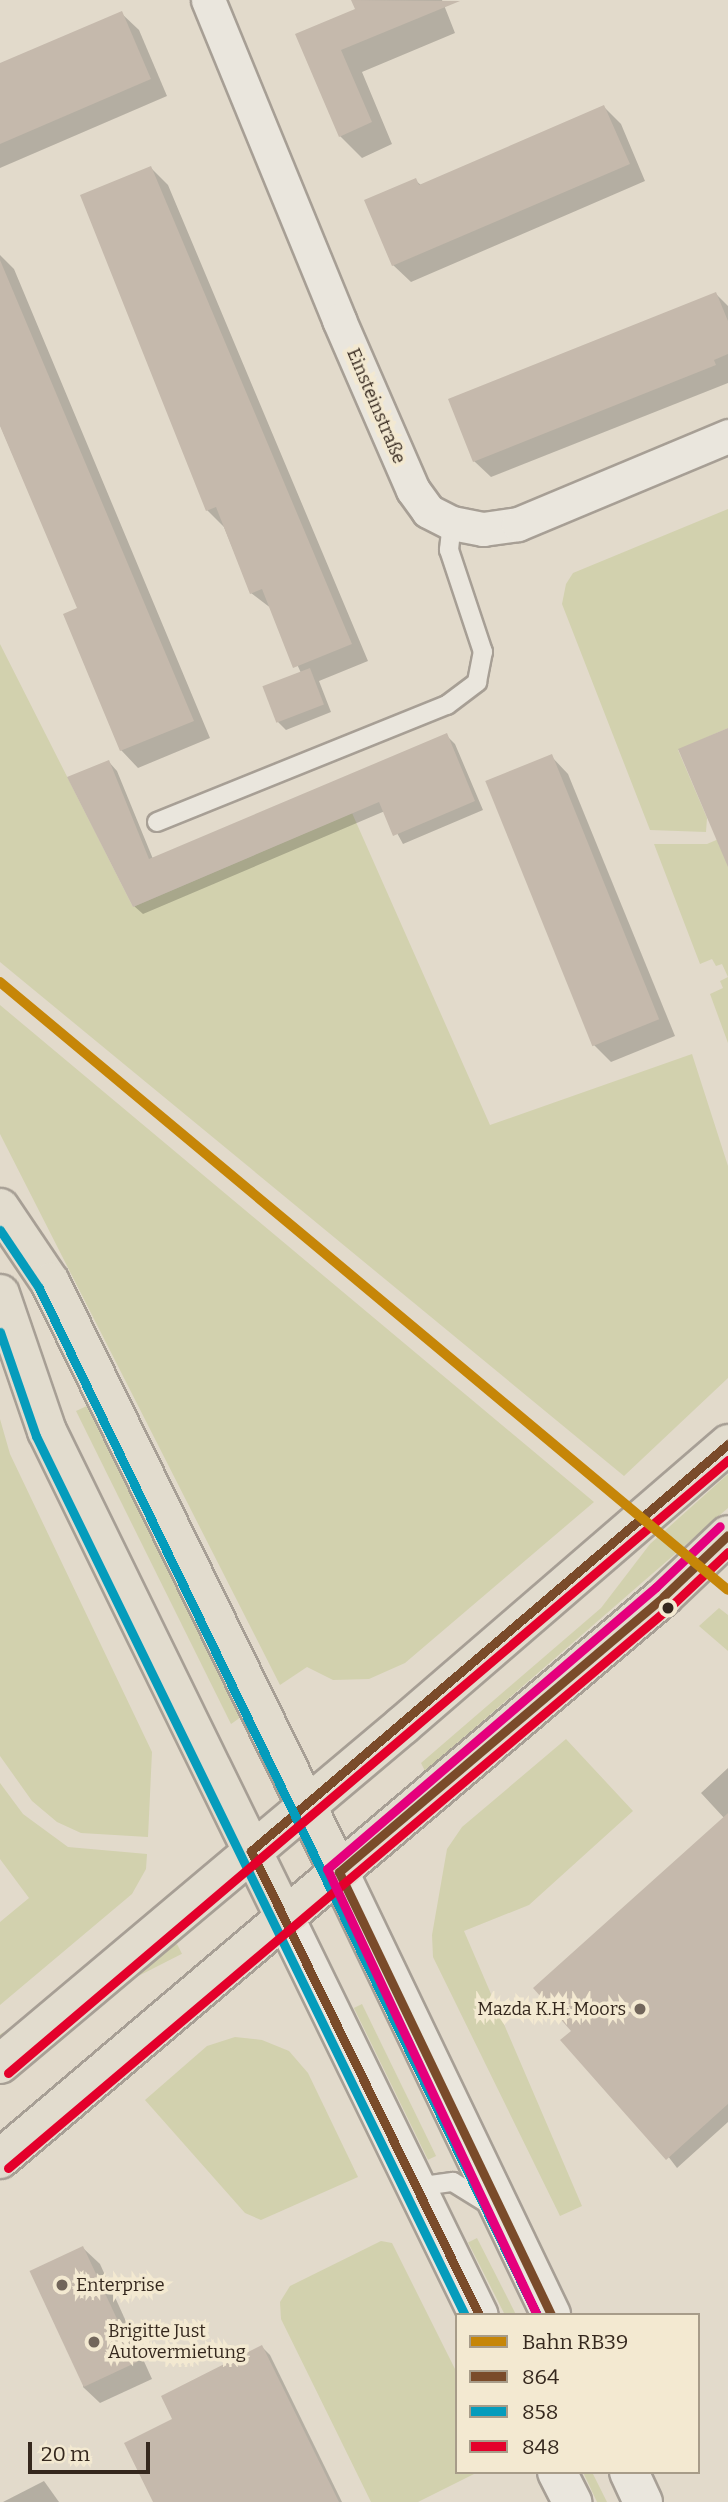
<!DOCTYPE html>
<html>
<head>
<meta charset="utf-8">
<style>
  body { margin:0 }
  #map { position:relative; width:728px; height:2502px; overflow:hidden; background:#e2dacb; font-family:Bitter,serif }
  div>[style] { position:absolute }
  .green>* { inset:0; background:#d2d1ae; transform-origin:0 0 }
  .shadow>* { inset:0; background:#0003 }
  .building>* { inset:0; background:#c5b9ac; transform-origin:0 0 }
  .roads { filter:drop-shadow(2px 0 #a79f95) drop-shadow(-2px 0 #a79f95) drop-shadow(0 2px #a79f95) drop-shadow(0 -2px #a79f95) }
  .lane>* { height:18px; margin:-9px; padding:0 9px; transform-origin:9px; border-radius:9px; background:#eae6dd }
  .street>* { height:33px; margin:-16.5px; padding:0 16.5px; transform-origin:16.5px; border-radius:16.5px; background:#eae6dd }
  .secondary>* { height:38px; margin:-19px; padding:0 19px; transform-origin:19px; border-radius:19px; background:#eae6dd }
  .primary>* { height:38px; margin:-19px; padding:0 19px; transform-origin:19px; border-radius:19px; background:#e2dcce }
  .bus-1>* { height:9px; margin:-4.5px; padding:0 4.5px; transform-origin:4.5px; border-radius:4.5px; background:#7a4b2a }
  .bus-2>* { height:9px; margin:-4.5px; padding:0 4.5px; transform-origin:4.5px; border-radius:4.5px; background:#059cbc }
  .bus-3>* { height:9px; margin:-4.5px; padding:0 4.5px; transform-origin:4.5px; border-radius:4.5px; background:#e4002b }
  .bus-4>* { height:9px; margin:-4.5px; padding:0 4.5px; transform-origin:4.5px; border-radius:4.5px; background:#e5007d }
  .rail-1>* { height:10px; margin:-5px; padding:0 5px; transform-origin:5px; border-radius:5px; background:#c68608 }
  .dots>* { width:19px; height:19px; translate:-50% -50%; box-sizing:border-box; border:4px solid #f3e9d1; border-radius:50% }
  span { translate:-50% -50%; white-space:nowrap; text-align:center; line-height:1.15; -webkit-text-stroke:7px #f3e9d1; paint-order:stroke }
  .street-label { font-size:18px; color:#35281e }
  .poi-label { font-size:18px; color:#35281e }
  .right { translate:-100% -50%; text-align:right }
  .left { translate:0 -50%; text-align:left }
  .legend { position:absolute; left:455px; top:2313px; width:245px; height:161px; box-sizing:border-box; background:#f3e9d1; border:2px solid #a79c89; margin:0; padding:9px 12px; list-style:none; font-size:21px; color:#35281e }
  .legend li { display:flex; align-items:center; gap:14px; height:35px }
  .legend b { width:35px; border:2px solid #a79c89 }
  .scale { position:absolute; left:28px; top:2442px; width:122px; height:32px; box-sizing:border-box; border:4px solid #35281e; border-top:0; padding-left:9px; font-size:21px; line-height:24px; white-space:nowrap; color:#35281e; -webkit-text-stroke:5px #f3e9d1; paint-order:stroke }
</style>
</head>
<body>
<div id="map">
  <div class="green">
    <div style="clip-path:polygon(728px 509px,728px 728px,678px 750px,707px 818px,706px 832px,650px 830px,562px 604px,566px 584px,573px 573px)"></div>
    <div style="clip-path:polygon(0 644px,133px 907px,352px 813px,490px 1125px,692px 1054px,728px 1166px,728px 1378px,624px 1476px,0 962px)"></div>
    <div style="clip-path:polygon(728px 835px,728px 1043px,710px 994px,723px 988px,720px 981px,728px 977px,722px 964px,716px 966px,712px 959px,700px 964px,654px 844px,707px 844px)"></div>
    <div style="clip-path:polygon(0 1005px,594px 1502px,405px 1663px,369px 1679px,333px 1680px,307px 1667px,280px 1685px,0 1134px)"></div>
    <div style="clip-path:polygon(89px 1405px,241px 1717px,231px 1724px,76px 1411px)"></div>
    <div style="clip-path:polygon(0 1419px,10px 1454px,152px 1752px,148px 1837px,81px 1833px,57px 1822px,32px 1801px,0 1756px)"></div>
    <div style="clip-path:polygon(728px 1474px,728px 1508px,425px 1771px,421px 1763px,601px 1608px,650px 1544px)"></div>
    <div style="clip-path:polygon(719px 1608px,728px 1615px,728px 1651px,699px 1626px)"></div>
    <div style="clip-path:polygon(566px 1739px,633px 1811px,529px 1905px,464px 1931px,582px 2206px,560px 2216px,433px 1957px,432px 1935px,447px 1849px,462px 1827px)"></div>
    <div style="clip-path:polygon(0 1783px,23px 1814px,68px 1847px,147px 1854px,146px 1869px,132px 1894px,0 2005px,0 1922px,29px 1898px,0 1859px)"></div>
    <div style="left:177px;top:1944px;width:11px;height:233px;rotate:63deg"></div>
    <div style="left:362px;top:2004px;width:169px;height:9px;rotate:64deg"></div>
    <div style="clip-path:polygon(235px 2037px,262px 2040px,289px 2051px,308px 2073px,358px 2177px,261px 2220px,245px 2213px,145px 2100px,207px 2046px)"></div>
    <div style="left:477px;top:2238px;width:86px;height:10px;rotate:63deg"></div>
    <div style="clip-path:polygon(381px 2241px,392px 2243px,457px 2373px,457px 2472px,478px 2472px,418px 2502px,371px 2502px,281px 2319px,280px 2302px,290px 2286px)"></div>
    <div style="clip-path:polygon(583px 2472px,592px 2472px,607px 2502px,597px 2502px)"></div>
  </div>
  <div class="shadow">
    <div style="clip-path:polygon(353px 0,442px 0,455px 33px,362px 72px,392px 144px,362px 158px,340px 136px,297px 35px,357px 10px)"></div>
    <div style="clip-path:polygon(121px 13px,139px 30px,167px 96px,0 168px,0 64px)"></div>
    <div style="clip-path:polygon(604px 107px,621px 124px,645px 181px,411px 282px,393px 265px,415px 180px,421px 185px)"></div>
    <div style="clip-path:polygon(151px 168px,168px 185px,368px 661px,319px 681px,331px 712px,286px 730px,277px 721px,301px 673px,272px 609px,251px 593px,224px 527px,207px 510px)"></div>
    <div style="clip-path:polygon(0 255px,14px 269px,210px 738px,138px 768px,121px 750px,79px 609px,0 425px)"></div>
    <div style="clip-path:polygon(716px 294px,728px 306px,728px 383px,491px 477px,474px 461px)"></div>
    <div style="clip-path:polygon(446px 735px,455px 744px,483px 810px,403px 844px,385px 811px,143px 914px,134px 906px,109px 762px,117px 771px,153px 859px)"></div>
    <div style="clip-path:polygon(551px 756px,568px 774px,675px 1036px,611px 1062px,594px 1045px)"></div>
    <div style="clip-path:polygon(728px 1768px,728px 2122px,677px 2168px,573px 2031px,725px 1819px,701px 1793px)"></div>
    <div style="clip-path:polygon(83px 2248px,100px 2264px,152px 2379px,100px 2403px,83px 2387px)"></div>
    <div style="clip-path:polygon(262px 2347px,270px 2355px,342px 2502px,155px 2502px,174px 2420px)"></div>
    <div style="clip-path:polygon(44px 2481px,59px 2502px,3px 2502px)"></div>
  </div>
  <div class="building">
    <div style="clip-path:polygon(351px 0,460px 1px,341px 50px,372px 122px,339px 137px,295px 34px,355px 9px)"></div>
    <div style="clip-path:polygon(122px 11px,151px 79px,0 144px,0 63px)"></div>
    <div style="clip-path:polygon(604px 105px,630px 164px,392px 266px,364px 200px,416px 178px,419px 185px)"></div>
    <div style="clip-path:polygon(151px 166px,352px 644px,293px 668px,262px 589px,250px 594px,216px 507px,206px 511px,80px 195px)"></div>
    <div style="clip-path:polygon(0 260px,194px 721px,120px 751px,63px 614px,77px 608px,0 426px)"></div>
    <div style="clip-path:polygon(716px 292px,728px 321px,728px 354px,714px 360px,716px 365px,473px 462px,448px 399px)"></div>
    <div style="left:310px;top:668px;width:39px;height:51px;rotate:69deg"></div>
    <div style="clip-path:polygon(728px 728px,728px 867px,678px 749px)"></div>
    <div style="clip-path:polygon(447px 733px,475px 801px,393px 836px,379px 802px,133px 907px,67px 777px,109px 760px,149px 859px)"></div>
    <div style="left:552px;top:754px;width:286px;height:72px;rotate:68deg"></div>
    <div style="clip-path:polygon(728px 1813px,728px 2104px,666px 2160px,560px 2040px,571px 2031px,533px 1988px)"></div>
    <div style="left:83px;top:2246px;width:128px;height:59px;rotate:65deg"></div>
    <div style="clip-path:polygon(262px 2345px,339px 2502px,153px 2502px,124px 2443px,172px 2419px,161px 2396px)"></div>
  </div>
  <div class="roads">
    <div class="lane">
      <div style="left:157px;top:822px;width:313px;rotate:-22deg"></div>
      <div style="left:447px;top:705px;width:38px;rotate:-37deg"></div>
      <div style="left:477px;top:682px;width:31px;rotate:-79deg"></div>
      <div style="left:483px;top:652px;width:108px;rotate:-108.4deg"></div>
      <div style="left:449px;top:550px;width:27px;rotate:-84deg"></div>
      <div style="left:416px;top:2187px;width:37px;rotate:-8deg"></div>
      <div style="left:453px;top:2182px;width:40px;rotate:32deg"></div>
    </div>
    <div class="street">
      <div style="left:208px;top:0;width:346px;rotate:67.7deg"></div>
      <div style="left:339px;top:320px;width:185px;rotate:66.5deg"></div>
      <div style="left:413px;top:490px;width:26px;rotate:54deg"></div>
      <div style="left:428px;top:511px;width:27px;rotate:27deg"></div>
      <div style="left:452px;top:523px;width:32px;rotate:11deg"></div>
      <div style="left:483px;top:529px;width:35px;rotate:-8deg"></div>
      <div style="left:518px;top:524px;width:228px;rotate:-22.7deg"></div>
    </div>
    <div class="secondary">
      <div style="left:339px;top:1872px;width:491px;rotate:64.4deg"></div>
      <div style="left:284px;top:1916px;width:444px;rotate:64deg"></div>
      <div style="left:557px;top:2472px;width:34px;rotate:63deg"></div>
      <div style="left:629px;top:2472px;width:33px;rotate:65deg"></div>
    </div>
    <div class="primary">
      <div style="left:0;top:1208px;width:89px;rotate:56deg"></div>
      <div style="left:50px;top:1282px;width:657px;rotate:63.9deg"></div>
      <div style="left:0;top:1294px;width:145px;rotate:71.1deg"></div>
      <div style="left:47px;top:1431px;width:540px;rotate:63.96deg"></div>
      <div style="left:0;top:2064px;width:527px;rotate:-40.07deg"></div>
      <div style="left:403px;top:1725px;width:430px;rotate:-40.8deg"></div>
      <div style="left:0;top:2159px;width:871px;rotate:-40.29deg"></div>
      <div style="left:664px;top:1596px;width:88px;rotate:-43.6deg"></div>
    </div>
  </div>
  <div class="bus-1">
    <div style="left:251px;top:1851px;width:627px;rotate:-40.47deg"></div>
    <div style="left:251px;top:1851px;width:517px;rotate:63.83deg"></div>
    <div style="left:339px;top:1872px;width:426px;rotate:-40.3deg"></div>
    <div style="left:664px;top:1596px;width:88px;rotate:-43.6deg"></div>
    <div style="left:339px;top:1872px;width:491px;rotate:64.4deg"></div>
  </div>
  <div class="bus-2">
    <div style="left:0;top:1230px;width:70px;rotate:56.1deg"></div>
    <div style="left:39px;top:1288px;width:1141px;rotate:64.13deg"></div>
    <div style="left:0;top:1332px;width:110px;rotate:70.9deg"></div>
    <div style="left:36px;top:1436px;width:978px;rotate:63.99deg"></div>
  </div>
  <div class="bus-3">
    <div style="left:8px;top:2073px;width:946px;rotate:-40.41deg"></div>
    <div style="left:8px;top:2168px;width:871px;rotate:-40.29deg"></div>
    <div style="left:672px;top:1605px;width:77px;rotate:-43.4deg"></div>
  </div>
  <div class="bus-4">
    <div style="left:537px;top:2315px;width:493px;rotate:-115.2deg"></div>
    <div style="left:327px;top:1869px;width:433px;rotate:-40.6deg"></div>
    <div style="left:656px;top:1587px;width:88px;rotate:-43.6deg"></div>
  </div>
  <div class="rail-1">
    <div style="left:0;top:982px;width:948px;rotate:39.87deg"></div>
  </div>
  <div class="dots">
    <div style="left:668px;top:1608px;background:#35281e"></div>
    <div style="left:640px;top:2009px;background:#72665b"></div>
    <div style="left:62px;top:2285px;background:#72665b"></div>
    <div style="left:94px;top:2342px;background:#72665b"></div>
  </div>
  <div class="street-label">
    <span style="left:376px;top:406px;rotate:67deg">Einsteinstraße</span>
  </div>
  <div class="poi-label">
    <span class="right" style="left:626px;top:2009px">Mazda K.H. Moors</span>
    <span class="left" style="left:76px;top:2285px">Enterprise</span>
    <span class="left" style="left:108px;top:2342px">Brigitte Just<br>Autovermietung</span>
  </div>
  <ul class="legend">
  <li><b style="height:9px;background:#c68608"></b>Bahn RB39</li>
  <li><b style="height:9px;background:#7a4b2a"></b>864</li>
  <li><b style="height:9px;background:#059cbc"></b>858</li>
  <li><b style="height:9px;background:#e4002b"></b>848</li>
  </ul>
  <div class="scale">20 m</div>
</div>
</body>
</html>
